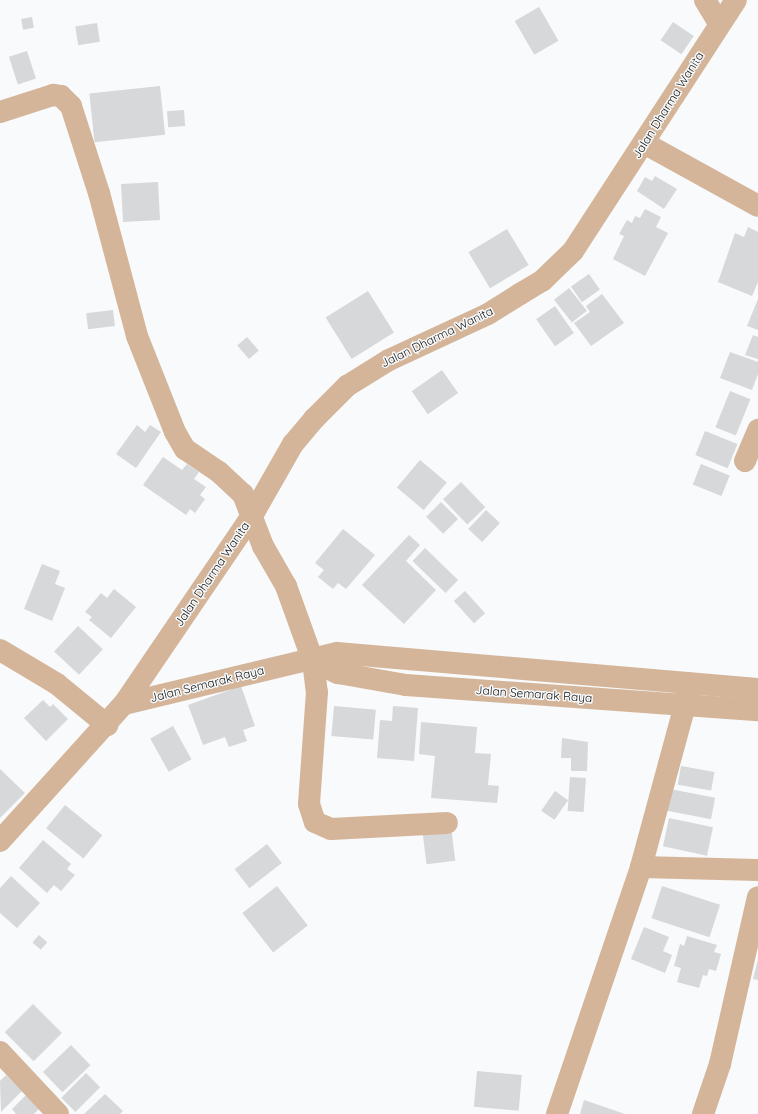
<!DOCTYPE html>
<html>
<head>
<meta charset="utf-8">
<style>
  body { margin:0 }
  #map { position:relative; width:758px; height:1114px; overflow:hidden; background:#f8fafb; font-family:Quicksand,sans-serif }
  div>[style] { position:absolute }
  .building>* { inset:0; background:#d6d8d9; transform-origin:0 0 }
  .street>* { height:22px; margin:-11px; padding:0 11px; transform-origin:11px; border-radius:11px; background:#d5b59a }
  span { translate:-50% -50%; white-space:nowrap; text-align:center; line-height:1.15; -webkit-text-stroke:3px #f8fafb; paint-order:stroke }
  .street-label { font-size:12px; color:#141515 }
</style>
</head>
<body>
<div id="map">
  <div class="building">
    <div style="left:539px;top:7px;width:39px;height:28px;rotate:60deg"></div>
    <div style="left:32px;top:17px;width:11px;height:11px;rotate:80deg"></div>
    <div style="left:673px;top:22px;width:25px;height:22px;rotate:34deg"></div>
    <div style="left:97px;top:23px;width:19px;height:22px;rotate:81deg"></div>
    <div style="left:27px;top:51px;width:29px;height:19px;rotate:72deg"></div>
    <div style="left:160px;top:86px;width:49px;height:71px;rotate:84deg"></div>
    <div style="left:184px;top:110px;width:16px;height:17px;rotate:86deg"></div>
    <div style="clip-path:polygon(655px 176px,677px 189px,664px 209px,637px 191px,645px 177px,652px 181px)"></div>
    <div style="left:158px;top:182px;width:38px;height:37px;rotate:87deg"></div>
    <div style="clip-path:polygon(645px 209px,661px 217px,656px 227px,668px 233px,645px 276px,613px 259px,624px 236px,619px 234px,627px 220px,632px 223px,635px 216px,640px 218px)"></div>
    <div style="clip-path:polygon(748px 227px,758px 232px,758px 282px,752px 296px,718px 282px,735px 233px,744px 237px)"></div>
    <div style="left:507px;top:229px;width:42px;height:45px;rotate:59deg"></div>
    <div style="left:589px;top:274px;width:19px;height:22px;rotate:55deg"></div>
    <div style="left:569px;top:288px;width:29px;height:19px;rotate:52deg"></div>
    <div style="left:368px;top:291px;width:49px;height:50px;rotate:58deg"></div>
    <div style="clip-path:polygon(602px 294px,624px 323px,591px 346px,574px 323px,590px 312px,586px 306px)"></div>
    <div style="clip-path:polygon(758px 299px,758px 330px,747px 326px)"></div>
    <div style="left:555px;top:306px;width:33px;height:23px;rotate:55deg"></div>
    <div style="left:113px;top:310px;width:16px;height:27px;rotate:83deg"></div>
    <div style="clip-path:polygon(753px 335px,758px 337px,758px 359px,745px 355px)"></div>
    <div style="left:247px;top:337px;width:18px;height:13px;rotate:49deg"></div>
    <div style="clip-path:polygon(730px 352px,758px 362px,758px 374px,752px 390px,720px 378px)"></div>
    <div style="left:442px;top:370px;width:28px;height:37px;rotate:55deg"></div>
    <div style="left:730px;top:391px;width:22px;height:39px;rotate:22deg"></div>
    <div style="clip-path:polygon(137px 425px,145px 432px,150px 425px,161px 432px,136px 468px,116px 454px)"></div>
    <div style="left:705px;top:431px;width:35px;height:26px;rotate:22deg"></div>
    <div style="clip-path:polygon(163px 457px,182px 470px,187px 464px,199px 472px,194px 479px,206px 487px,200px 495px,205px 499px,195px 513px,190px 509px,186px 515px,143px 485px)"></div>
    <div style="left:420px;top:460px;width:35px;height:36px;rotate:40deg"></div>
    <div style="left:701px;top:464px;width:31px;height:22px;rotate:22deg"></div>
    <div style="left:461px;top:482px;width:35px;height:25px;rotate:46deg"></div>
    <div style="left:441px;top:502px;width:24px;height:21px;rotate:45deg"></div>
    <div style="left:486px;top:510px;width:19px;height:26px;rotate:43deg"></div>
    <div style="clip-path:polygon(343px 529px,375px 555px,346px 589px,338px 583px,333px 589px,318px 577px,324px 570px,315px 563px)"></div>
    <div style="clip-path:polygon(409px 535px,420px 545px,406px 561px,436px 590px,404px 624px,362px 585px)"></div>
    <div style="left:425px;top:548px;width:46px;height:18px;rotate:44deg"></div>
    <div style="clip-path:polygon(42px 564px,60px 571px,55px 584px,65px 588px,52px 621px,24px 609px)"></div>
    <div style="clip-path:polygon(114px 589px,136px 607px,111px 638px,89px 620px,92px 617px,85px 612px,101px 593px,107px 598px)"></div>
    <div style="left:465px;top:591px;width:30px;height:15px;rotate:48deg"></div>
    <div style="left:78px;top:626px;width:34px;height:35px;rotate:43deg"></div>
    <div style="clip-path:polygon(241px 686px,255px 726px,243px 730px,247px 741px,229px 747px,225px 737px,203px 745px,188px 705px)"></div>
    <div style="clip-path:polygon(43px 700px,50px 707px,53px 704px,68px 719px,46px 741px,24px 718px)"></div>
    <div style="left:334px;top:706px;width:42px;height:30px;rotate:5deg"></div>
    <div style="clip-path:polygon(393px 706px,418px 708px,414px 761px,377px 758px,380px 720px,392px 721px)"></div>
    <div style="clip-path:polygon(421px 722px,477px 727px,475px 753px,491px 754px,488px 785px,499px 786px,497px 803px,431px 798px,435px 756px,419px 754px)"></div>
    <div style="left:173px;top:726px;width:38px;height:26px;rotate:61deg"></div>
    <div style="clip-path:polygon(562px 738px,588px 742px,587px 771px,571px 771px,571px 758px,561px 758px)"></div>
    <div style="left:681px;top:766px;width:34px;height:19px;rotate:10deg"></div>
    <div style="clip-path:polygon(0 769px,25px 793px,0 818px)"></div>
    <div style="left:570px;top:777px;width:16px;height:34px;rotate:4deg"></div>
    <div style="left:670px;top:789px;width:46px;height:22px;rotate:11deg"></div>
    <div style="left:555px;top:791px;width:16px;height:24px;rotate:35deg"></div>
    <div style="left:65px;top:805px;width:48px;height:30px;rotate:39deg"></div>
    <div style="left:669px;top:818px;width:45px;height:29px;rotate:12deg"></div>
    <div style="left:451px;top:826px;width:35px;height:29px;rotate:83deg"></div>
    <div style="clip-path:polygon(43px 840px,71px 864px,67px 869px,75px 875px,61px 891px,54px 885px,47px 893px,19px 868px)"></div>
    <div style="left:267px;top:844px;width:24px;height:41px;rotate:52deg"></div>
    <div style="clip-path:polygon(11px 876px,40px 903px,17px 928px,0 913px,0 888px)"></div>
    <div style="left:277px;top:886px;width:50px;height:44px;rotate:52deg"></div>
    <div style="left:662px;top:886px;width:61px;height:34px;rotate:18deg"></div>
    <div style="clip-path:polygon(644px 927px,669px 937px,663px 951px,672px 955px,665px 973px,631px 959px)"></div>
    <div style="left:39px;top:935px;width:11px;height:10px;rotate:41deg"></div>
    <div style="clip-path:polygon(687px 936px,717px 945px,714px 952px,721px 954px,716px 971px,709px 969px,707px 976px,703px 975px,699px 988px,677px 982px,681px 968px,674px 966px,680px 944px,684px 946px)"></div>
    <div style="clip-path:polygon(758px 959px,758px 980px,753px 979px)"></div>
    <div style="left:33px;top:1004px;width:41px;height:40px;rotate:45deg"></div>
    <div style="left:71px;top:1045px;width:28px;height:39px;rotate:46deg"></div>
    <div style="left:477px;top:1071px;width:45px;height:36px;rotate:5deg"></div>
    <div style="left:86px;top:1073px;width:20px;height:35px;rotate:45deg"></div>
    <div style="clip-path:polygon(6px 1075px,22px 1091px,1px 1112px,0 1081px)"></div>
    <div style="clip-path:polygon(27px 1094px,41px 1107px,34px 1114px,16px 1114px,12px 1109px)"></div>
    <div style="clip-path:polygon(105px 1094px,123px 1111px,120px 1114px,84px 1114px)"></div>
    <div style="clip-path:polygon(584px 1100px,625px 1114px,580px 1114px)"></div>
  </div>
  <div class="street">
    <div style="left:705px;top:0;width:27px;rotate:59deg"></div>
    <div style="left:0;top:112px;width:56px;rotate:-17.8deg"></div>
    <div style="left:53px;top:95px;width:8px;rotate:7deg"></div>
    <div style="left:61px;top:96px;width:14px;rotate:45deg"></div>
    <div style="left:71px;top:106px;width:91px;rotate:72.2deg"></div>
    <div style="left:99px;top:193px;width:148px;rotate:75.1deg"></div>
    <div style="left:137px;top:336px;width:103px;rotate:68.4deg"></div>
    <div style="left:175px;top:432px;width:20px;rotate:60deg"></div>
    <div style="left:185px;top:449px;width:41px;rotate:34.1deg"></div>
    <div style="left:219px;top:472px;width:33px;rotate:43deg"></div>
    <div style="left:243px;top:494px;width:56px;rotate:69deg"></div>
    <div style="left:263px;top:546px;width:46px;rotate:60.1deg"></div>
    <div style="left:286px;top:586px;width:80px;rotate:70.2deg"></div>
    <div style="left:313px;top:661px;width:31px;rotate:83deg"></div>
    <div style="left:317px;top:692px;width:112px;rotate:94.1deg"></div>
    <div style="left:309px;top:804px;width:19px;rotate:72deg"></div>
    <div style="left:315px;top:822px;width:17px;rotate:24deg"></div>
    <div style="left:331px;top:829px;width:116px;rotate:-3deg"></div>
    <div style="left:644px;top:143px;width:130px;rotate:28.9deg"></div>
    <div style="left:745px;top:461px;width:34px;rotate:-67deg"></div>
    <div style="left:0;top:650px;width:66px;rotate:30.8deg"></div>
    <div style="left:57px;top:684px;width:65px;rotate:39.4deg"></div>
    <div style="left:313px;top:661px;width:28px;rotate:26deg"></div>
    <div style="left:338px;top:673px;width:69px;rotate:10deg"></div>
    <div style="left:406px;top:685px;width:353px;rotate:4.1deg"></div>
    <div style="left:124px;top:704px;width:219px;rotate:-13.5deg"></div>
    <div style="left:337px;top:653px;width:423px;rotate:4.9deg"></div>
    <div style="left:0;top:841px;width:185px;rotate:-47.9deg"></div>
    <div style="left:124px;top:704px;width:230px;rotate:-55.8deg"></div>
    <div style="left:253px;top:514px;width:81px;rotate:-60.3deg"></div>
    <div style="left:293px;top:444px;width:33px;rotate:-50deg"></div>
    <div style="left:314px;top:419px;width:47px;rotate:-45deg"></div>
    <div style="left:347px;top:386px;width:49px;rotate:-31.8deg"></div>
    <div style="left:389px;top:360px;width:109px;rotate:-24.9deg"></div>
    <div style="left:488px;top:314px;width:38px;rotate:-32deg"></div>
    <div style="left:520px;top:294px;width:26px;rotate:-31deg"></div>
    <div style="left:542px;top:281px;width:43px;rotate:-44.1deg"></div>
    <div style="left:573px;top:251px;width:299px;rotate:-57deg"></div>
    <div style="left:641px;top:867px;width:117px;rotate:1.5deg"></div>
    <div style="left:0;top:1052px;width:85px;rotate:46.9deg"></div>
    <div style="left:557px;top:1114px;width:261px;rotate:-71.2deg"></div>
    <div style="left:641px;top:867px;width:168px;rotate:-74.8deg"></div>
    <div style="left:685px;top:705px;width:22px;rotate:-82deg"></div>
    <div style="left:703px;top:1114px;width:53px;rotate:-71.2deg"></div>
    <div style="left:720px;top:1064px;width:171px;rotate:-77.2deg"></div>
  </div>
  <div class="street-label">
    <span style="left:668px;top:105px;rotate:-58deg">Jalan Dharma Wanita</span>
    <span style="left:437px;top:337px;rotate:-26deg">Jalan Dharma Wanita</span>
    <span style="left:212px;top:574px;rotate:-56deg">Jalan Dharma Wanita</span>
    <span style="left:207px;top:684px;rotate:-14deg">Jalan Semarak Raya</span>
    <span style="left:534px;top:694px;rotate:4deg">Jalan Semarak Raya</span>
  </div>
</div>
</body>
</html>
